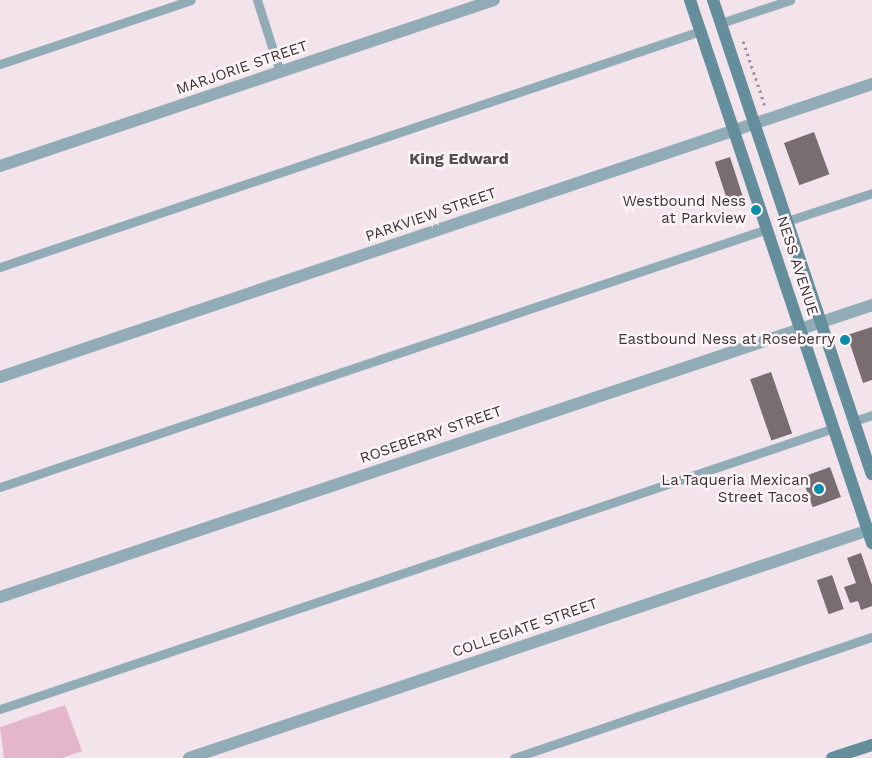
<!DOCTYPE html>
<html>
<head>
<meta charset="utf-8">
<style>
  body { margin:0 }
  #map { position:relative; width:872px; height:758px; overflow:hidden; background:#f2e4ea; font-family:"Work Sans",sans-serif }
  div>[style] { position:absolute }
  .green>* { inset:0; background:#e4b6c9 }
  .building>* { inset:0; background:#796d72; transform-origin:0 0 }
  .path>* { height:3px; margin-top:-1.5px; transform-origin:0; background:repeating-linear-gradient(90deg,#9d9398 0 2.5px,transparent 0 6.5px) }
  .service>* { height:9px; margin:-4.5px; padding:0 4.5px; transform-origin:4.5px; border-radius:4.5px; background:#91acb6 }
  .minor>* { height:12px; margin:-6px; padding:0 6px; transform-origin:6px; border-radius:6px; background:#91acb6 }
  .secondary>* { height:12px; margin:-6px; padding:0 6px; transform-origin:6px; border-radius:6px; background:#658e9d }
  .dots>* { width:14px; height:14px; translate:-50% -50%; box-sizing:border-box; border:2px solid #fef3f7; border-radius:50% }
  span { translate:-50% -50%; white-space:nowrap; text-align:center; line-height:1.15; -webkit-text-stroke:5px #fef3f7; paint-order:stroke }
  .street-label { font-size:15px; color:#3a3537 }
  .poi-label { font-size:15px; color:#3a3537 }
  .right { translate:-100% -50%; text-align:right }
  .neighbourhood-label { font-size:16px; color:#574c50; font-weight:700 }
</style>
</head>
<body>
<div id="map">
  <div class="green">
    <div style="clip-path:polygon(65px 705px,82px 751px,62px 758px,4px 758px,0 727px)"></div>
  </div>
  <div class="building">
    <div style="left:814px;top:132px;width:45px;height:32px;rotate:70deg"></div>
    <div style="left:730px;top:157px;width:43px;height:16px;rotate:72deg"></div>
    <div style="clip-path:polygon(872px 327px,872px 380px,863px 383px,847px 335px)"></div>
    <div style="left:771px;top:372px;width:65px;height:22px;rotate:71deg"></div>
    <div style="left:830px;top:467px;width:32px;height:30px;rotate:70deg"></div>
    <div style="clip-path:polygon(861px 553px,872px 585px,872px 606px,861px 610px,858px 601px,850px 603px,844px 587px,856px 583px,847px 558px)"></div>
    <div style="left:832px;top:575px;width:36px;height:16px;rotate:71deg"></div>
  </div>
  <div class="path">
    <div style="left:743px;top:41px;width:69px;rotate:71.3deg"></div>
  </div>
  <div class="service">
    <div style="left:257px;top:0;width:76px;rotate:72.3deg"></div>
    <div style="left:721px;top:23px;width:73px;rotate:-18.4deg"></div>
    <div style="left:0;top:64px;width:201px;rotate:-18.5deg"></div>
    <div style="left:787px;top:221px;width:89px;rotate:-18.2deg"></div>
    <div style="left:0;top:267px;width:739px;rotate:-18.63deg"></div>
    <div style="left:854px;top:421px;width:19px;rotate:-18deg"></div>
    <div style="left:0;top:487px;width:809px;rotate:-18.59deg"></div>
    <div style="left:0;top:709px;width:880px;rotate:-18.62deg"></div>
    <div style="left:514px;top:758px;width:378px;rotate:-18.7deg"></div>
  </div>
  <div class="minor">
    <div style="left:0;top:166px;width:521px;rotate:-18.57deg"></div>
    <div style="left:0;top:377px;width:920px;rotate:-18.57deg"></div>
    <div style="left:0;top:597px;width:920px;rotate:-18.51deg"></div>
    <div style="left:189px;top:758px;width:720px;rotate:-18.54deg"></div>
  </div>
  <div class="secondary">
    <div style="left:690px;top:0;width:573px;rotate:71.47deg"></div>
    <div style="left:713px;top:0;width:500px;rotate:71.5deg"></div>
    <div style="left:832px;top:758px;width:42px;rotate:-18deg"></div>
  </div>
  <div class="dots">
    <div style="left:756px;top:210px;background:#088cac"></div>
    <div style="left:845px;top:340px;background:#088cac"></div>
    <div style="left:819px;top:489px;background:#088cac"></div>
  </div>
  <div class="street-label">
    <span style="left:242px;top:68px;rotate:-19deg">MARJORIE STREET</span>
    <span style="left:431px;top:215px;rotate:-19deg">PARKVIEW STREET</span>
    <span style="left:797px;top:266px;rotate:72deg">NESS AVENUE</span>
    <span style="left:431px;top:435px;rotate:-19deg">ROSEBERRY STREET</span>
    <span style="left:525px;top:628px;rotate:-19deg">COLLEGIATE STREET</span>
  </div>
  <div class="poi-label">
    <span class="right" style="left:746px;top:210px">Westbound Ness<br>at Parkview</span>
    <span class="right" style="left:835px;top:340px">Eastbound Ness at Roseberry</span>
    <span class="right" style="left:809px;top:489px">La Taqueria Mexican<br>Street Tacos</span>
  </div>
  <div class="neighbourhood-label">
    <span style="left:459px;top:159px">King Edward</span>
  </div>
</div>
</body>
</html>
